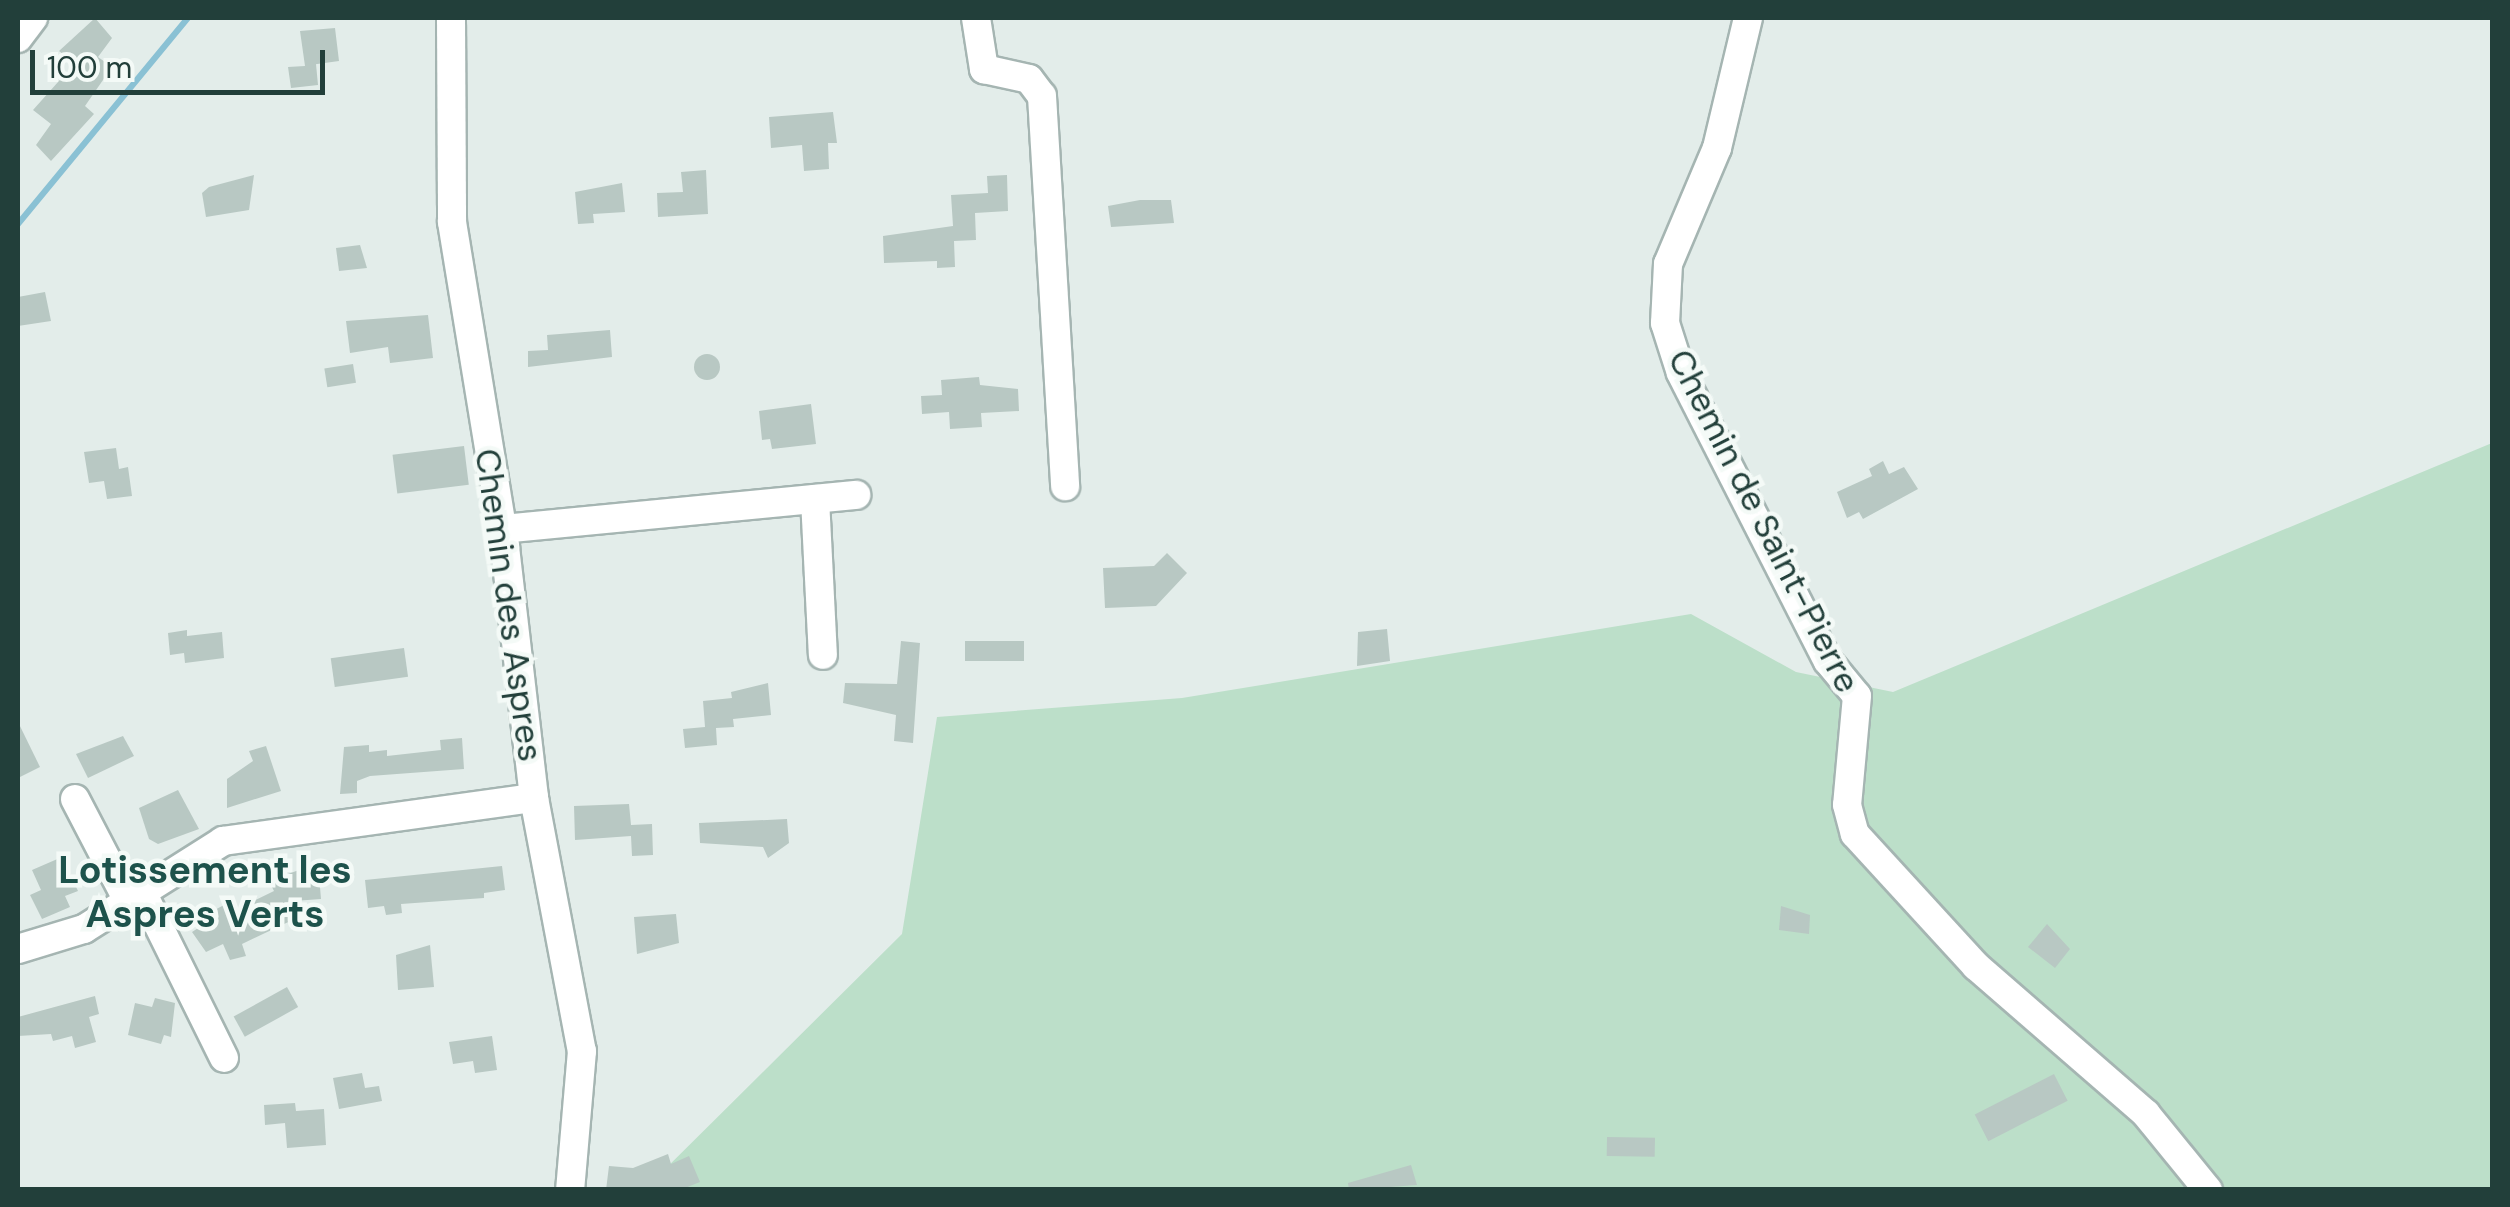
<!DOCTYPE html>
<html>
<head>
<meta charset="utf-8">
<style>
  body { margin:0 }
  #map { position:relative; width:2510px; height:1207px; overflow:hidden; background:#e3edea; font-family:"DM Sans",sans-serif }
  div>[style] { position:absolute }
  .green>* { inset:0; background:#bcdfc9 }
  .stream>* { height:6px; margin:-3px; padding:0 3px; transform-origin:3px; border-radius:3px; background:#8ac1d4 }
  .building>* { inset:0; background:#b8c8c3; transform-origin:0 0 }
  .round { border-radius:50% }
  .roads { filter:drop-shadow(2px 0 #a5b5b2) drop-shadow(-2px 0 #a5b5b2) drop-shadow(0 2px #a5b5b2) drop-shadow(0 -2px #a5b5b2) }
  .minor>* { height:28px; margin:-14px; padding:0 14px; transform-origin:14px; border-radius:14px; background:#fff }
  span { translate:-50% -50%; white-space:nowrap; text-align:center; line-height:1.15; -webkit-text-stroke:9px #f4faf7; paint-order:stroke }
  .street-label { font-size:35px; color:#223f3a }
  .neighbourhood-label { font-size:38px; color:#1d524b; font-weight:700 }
  .frame { position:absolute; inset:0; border:20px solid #223f3a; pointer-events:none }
  .scale { position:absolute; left:30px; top:50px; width:295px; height:45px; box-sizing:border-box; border:5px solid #223f3a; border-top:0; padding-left:12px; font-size:30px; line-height:35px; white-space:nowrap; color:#223f3a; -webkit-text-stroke:8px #f4faf7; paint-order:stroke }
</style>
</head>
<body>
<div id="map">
  <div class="green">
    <div style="clip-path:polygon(2492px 443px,2492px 1189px,644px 1190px,902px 934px,937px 717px,1182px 698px,1691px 614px,1796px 672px,1893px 692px)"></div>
  </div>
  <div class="stream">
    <div style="left:18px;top:224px;width:267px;rotate:-50.5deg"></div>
  </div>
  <div class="building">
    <div style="clip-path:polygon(95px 18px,112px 38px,98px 57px,112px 67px,85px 106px,94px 114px,51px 161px,36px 145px,51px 124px,33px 110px,75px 63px,59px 51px)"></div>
    <div style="clip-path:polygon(335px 28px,339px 61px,310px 65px,316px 64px,318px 85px,291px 88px,288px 67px,305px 66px,300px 31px)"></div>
    <div style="clip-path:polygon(833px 112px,837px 143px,828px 143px,829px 169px,804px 171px,802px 145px,771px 148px,769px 117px)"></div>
    <div style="clip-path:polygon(706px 170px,708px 214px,658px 217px,657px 193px,683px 192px,681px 172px)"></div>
    <div style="clip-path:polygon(254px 175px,249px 210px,206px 217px,202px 193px,209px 187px)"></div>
    <div style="clip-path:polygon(1007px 175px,1008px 211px,975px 213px,976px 240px,954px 241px,955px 267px,937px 268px,937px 261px,884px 263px,883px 236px,953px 226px,951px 195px,988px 193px,987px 176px)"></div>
    <div style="clip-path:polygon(622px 183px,625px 212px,593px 214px,594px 223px,578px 224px,575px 192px)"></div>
    <div style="clip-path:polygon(1140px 200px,1171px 200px,1174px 223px,1111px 227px,1108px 206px)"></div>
    <div style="clip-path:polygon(360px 245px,367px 268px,339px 271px,336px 248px)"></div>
    <div style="clip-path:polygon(45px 292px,51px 321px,18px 326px,18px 297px)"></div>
    <div style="clip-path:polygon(428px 315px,433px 358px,390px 363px,388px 347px,350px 353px,346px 321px)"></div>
    <div style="clip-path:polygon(610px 330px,612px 357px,528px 367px,528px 351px,548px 350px,547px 335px)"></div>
    <div class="round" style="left:694px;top:354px;width:26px;height:26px"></div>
    <div style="left:353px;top:364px;width:19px;height:29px;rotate:81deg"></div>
    <div style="clip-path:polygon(979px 377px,980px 385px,1018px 389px,1019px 411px,981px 413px,982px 427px,950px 429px,949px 412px,922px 414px,921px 396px,942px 395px,941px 380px)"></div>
    <div style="clip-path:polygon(811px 404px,816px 444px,772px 449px,770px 439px,762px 440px,759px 411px)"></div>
    <div style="left:464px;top:446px;width:39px;height:72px;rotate:83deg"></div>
    <div style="clip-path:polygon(116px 448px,119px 469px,128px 467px,132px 496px,107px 499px,104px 481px,89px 483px,84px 452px)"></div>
    <div style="clip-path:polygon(1883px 461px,1889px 474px,1904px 467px,1918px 489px,1863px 519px,1859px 512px,1847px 518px,1837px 492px,1872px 476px,1869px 469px)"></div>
    <div style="clip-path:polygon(1167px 553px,1187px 573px,1156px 606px,1105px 608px,1103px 568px,1154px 566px)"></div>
    <div style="clip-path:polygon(1387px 629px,1390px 661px,1357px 666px,1358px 632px)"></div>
    <div style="clip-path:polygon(187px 630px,187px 636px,222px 632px,224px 658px,185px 663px,184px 653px,170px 655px,168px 633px)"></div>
    <div style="clip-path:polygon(901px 641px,920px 643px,913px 743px,894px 741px,896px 715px,843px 703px,845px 683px,897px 684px)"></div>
    <div style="left:965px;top:641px;width:59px;height:20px"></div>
    <div style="left:404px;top:648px;width:29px;height:74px;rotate:82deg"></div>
    <div style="clip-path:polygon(768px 683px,771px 715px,733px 719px,734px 727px,716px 728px,717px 745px,685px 748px,683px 729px,705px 727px,703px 701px,732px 698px,731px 692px)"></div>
    <div style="clip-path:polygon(18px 722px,40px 767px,18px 778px)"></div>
    <div style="clip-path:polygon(123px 736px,134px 756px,88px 778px,76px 754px)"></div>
    <div style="clip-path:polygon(462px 738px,464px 769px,370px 776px,357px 781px,357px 793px,340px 794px,344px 747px,369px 745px,369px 752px,387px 750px,387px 756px,441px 750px,440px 740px)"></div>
    <div style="clip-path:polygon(266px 746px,281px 791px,227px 808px,227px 779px,253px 761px,249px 751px)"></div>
    <div style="clip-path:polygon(178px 790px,199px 829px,158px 844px,149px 839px,139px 808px)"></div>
    <div style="clip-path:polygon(629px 804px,631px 825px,652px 824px,653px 855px,632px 856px,631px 836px,575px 840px,574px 806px)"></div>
    <div style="clip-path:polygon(787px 819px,789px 843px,768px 858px,763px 847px,700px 843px,699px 823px)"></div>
    <div style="clip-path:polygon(62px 857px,78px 891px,65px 896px,70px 907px,42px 919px,30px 895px,41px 890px,32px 870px)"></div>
    <div style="clip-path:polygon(318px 863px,321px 899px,294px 901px,301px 916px,242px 944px,246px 956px,230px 960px,223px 944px,206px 952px,192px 932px,212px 919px,209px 913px,224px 905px,239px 908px,274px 891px,269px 881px)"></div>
    <div style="clip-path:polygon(502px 866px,505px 890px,484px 893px,484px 898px,401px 904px,402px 913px,386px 915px,384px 906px,368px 908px,365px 880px)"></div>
    <div style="clip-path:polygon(1781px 906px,1810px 915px,1809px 934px,1779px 930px)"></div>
    <div style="clip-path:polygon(676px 914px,679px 943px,637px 954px,634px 917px)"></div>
    <div style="clip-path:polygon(2047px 924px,2070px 949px,2055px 968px,2028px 947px)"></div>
    <div style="clip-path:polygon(430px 945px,434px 987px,398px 990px,396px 955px)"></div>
    <div style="left:287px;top:987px;width:23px;height:61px;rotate:61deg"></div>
    <div style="clip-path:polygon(95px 996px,99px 1014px,89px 1017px,96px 1042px,75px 1048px,72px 1036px,53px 1041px,51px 1034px,18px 1036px,18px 1017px)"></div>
    <div style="clip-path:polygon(155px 998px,175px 1003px,171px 1037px,164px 1035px,161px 1044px,128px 1035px,135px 1003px,152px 1007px)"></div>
    <div style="clip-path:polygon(492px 1036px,497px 1070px,475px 1073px,473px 1061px,453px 1064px,449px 1042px)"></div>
    <div style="clip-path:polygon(362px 1073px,365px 1088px,379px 1086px,382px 1101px,339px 1109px,333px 1078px)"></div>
    <div style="left:2054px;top:1074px;width:30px;height:89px;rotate:63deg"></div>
    <div style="clip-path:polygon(295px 1103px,296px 1111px,324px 1109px,326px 1145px,287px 1148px,285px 1123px,265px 1125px,264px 1105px)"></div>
    <div style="left:1607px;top:1137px;width:48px;height:19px;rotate:1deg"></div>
    <div style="clip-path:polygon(668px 1154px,671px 1164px,689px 1156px,700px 1182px,680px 1190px,606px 1190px,609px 1166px,633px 1168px)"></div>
    <div style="clip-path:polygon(1411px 1165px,1417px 1185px,1349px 1190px,1348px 1183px)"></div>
  </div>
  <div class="roads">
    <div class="minor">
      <div style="left:451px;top:18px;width:204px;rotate:89.7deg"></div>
      <div style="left:452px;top:222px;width:329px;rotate:80.7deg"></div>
      <div style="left:505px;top:547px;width:253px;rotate:83.4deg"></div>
      <div style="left:534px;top:798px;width:258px;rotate:79.3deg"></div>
      <div style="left:582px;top:1051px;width:140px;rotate:94.9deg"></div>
      <div style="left:976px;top:18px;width:52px;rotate:81.1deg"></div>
      <div style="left:984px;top:69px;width:46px;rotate:12.5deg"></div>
      <div style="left:1029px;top:79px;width:21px;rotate:53deg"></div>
      <div style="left:1042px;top:96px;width:391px;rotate:86.6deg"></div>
      <div style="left:1748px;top:18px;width:134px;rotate:103.4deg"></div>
      <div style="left:1717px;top:148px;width:126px;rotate:112.9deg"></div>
      <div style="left:1668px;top:264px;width:59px;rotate:92.9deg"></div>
      <div style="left:1665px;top:323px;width:52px;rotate:72.3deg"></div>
      <div style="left:1681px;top:373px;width:323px;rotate:63deg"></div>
      <div style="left:1828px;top:661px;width:45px;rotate:50.4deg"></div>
      <div style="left:1857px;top:696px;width:109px;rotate:95.2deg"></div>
      <div style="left:1847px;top:805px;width:30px;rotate:75deg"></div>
      <div style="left:1855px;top:834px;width:179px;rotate:47.5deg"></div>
      <div style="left:1976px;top:966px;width:225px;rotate:41deg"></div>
      <div style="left:2146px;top:1114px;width:98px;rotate:50.8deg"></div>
      <div style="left:18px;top:38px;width:25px;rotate:-53deg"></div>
      <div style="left:815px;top:499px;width:156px;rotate:87.1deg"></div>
      <div style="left:502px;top:529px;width:356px;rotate:-5.5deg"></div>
      <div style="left:75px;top:799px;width:115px;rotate:62.5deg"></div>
      <div style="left:142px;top:892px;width:185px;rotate:63.7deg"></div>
      <div style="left:18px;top:949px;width:69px;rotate:-16.9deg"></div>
      <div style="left:84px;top:929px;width:165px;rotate:-32.3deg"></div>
      <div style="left:223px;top:841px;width:314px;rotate:-7.9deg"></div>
    </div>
  </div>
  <div class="street-label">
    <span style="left:1764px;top:521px;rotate:63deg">Chemin de Saint-Pierre</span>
    <span style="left:509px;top:605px;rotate:82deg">Chemin des Aspres</span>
  </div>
  <div class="neighbourhood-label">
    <span style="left:205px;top:893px">Lotissement les<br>Aspres Verts</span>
  </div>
  <div class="frame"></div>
  <div class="scale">100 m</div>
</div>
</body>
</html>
